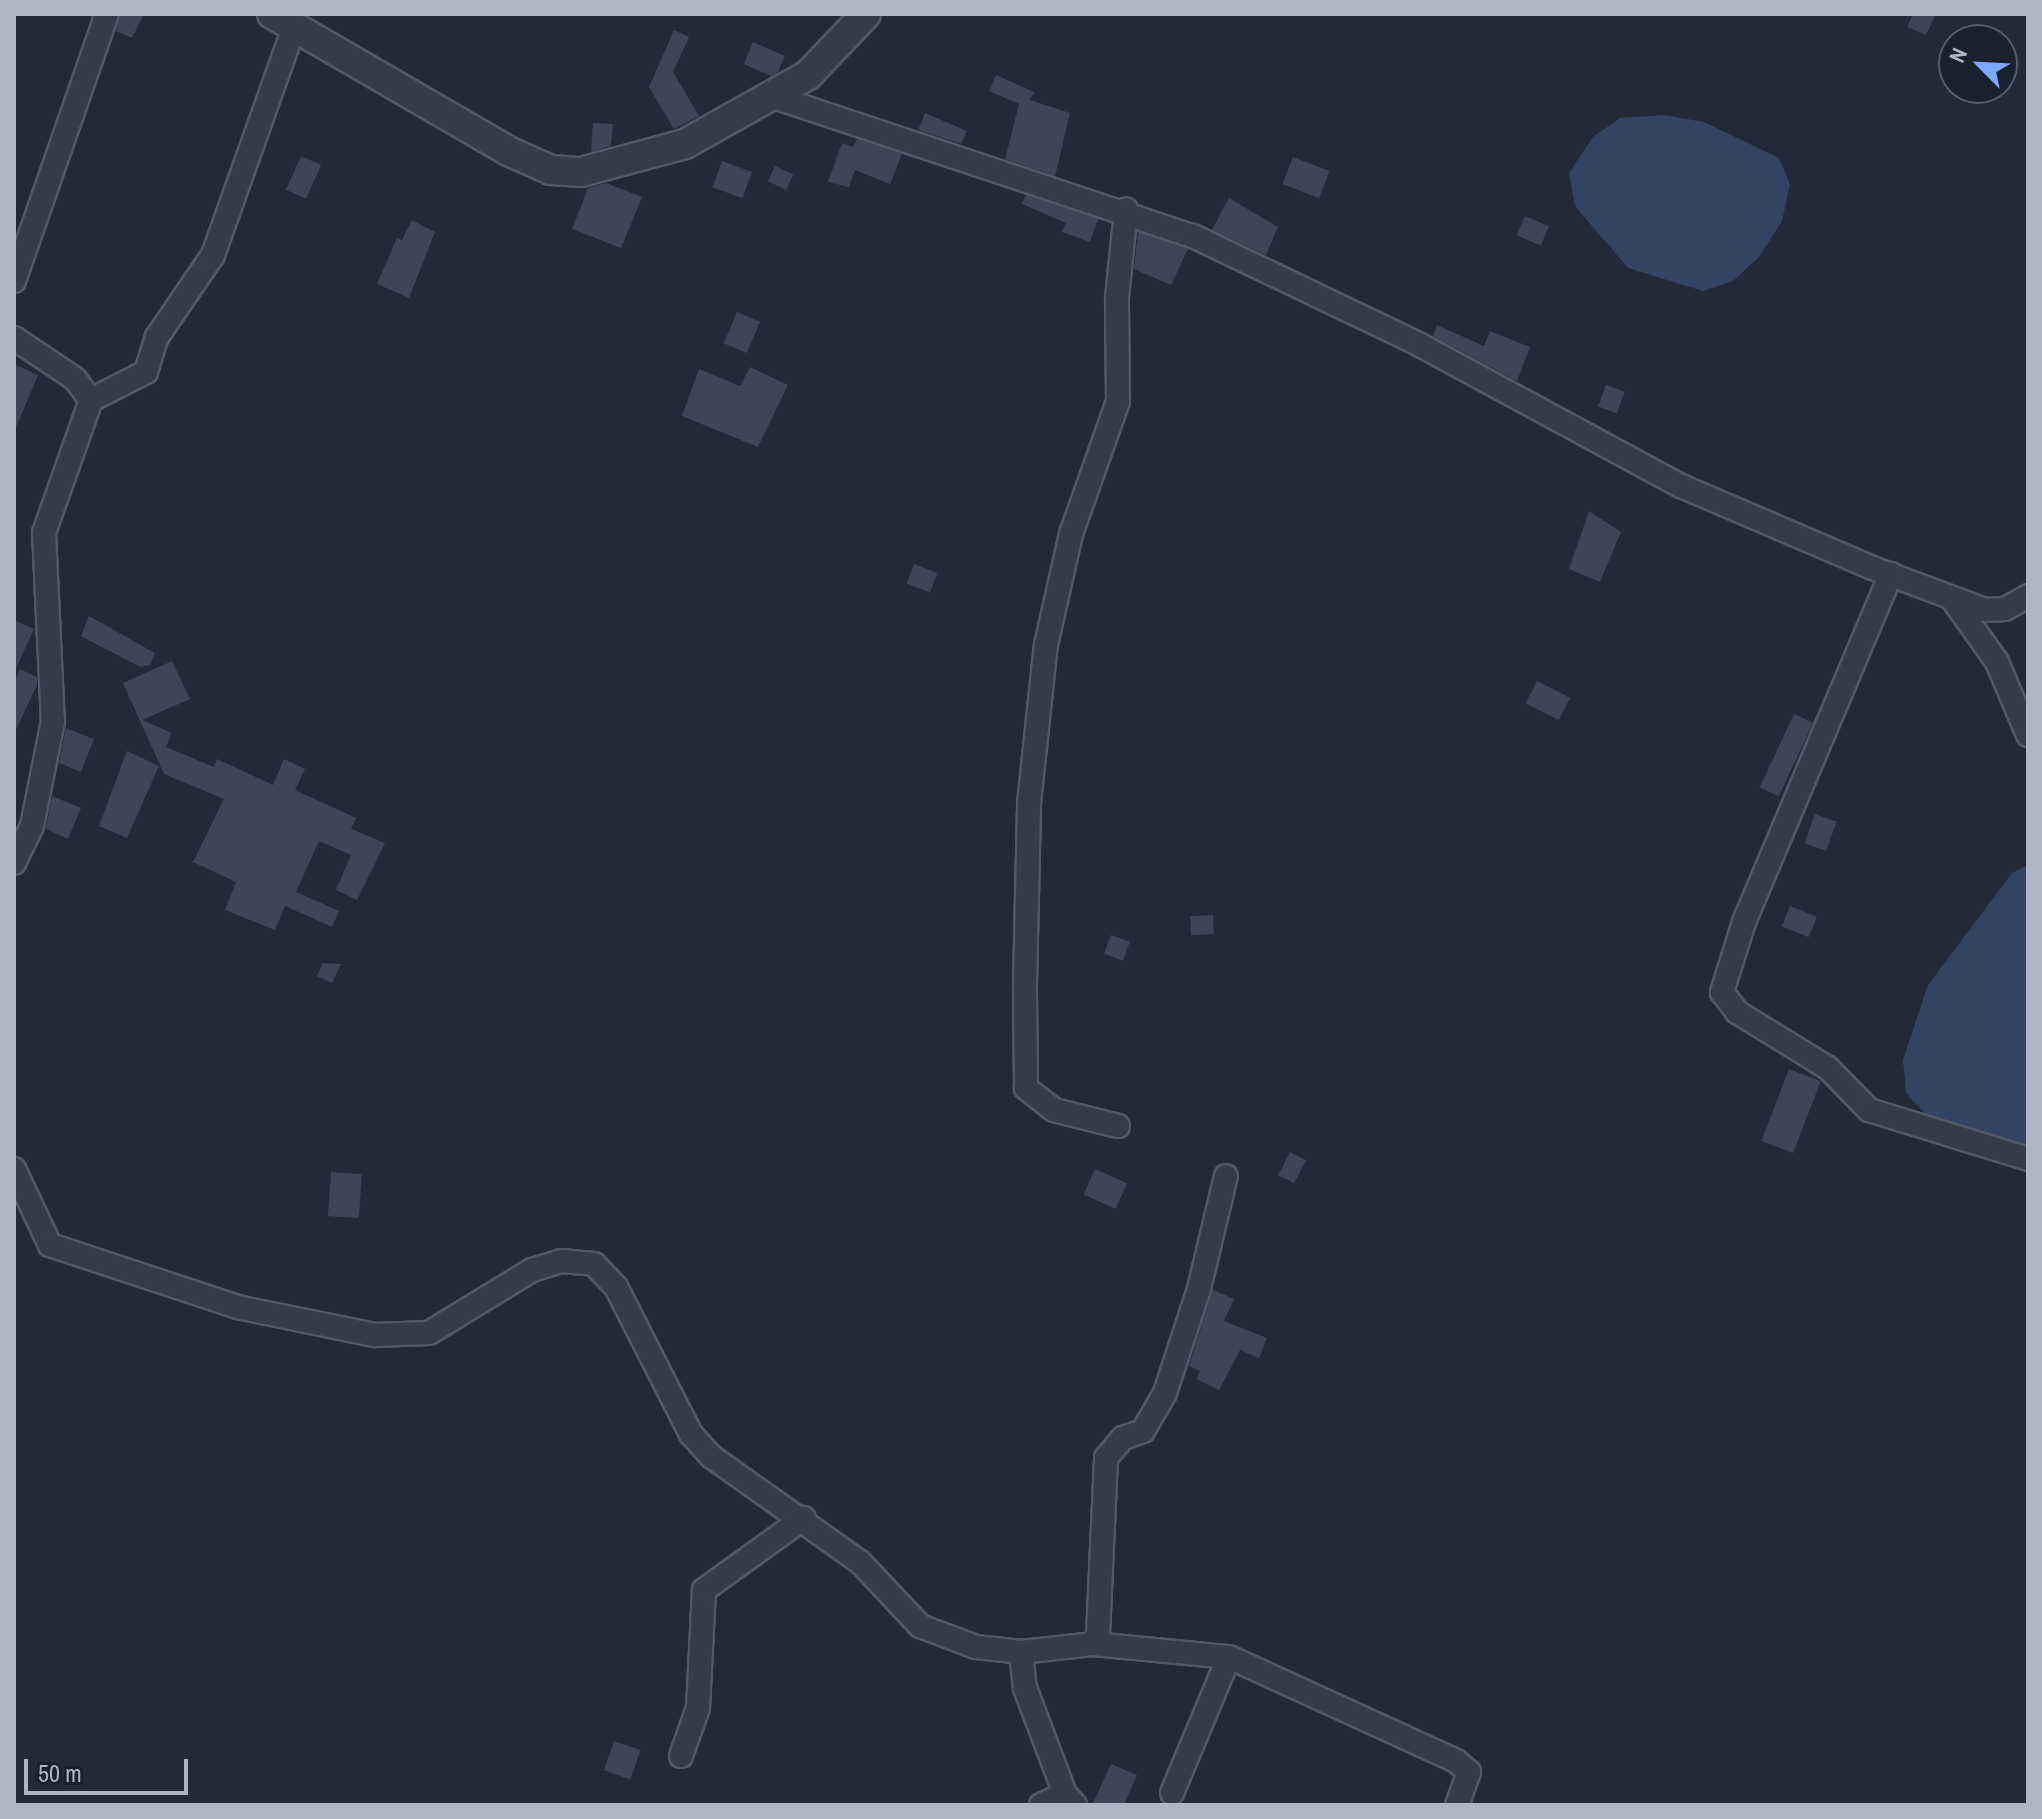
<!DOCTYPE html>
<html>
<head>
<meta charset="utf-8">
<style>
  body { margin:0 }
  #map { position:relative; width:2042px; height:1819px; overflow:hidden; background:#202a39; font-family:"Archivo Narrow",sans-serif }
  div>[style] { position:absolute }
  .water>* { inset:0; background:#324462 }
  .building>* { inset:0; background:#3b4659; transform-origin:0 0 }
  .roads { filter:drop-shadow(2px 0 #515967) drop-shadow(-2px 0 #515967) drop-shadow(0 2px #515967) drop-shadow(0 -2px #515967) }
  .minor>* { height:22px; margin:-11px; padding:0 11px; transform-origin:11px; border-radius:11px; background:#333c4a }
  .tertiary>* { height:28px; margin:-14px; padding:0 14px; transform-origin:14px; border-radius:14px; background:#333c4a }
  span { translate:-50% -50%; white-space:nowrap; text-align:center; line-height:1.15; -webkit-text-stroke:6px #19212e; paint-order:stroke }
  .frame { position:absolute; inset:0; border:16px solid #aeb6c6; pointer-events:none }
  .north { position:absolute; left:1938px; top:24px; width:80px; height:80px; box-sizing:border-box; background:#19212e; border:2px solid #555d6b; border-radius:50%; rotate:294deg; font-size:22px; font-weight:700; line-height:32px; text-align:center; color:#aeb6c6 }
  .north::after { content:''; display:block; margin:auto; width:28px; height:36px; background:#7da9fc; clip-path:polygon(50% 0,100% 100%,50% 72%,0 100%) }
  .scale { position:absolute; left:24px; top:1759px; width:164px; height:36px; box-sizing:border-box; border:4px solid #aeb6c6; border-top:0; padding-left:10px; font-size:24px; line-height:28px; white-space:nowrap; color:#aeb6c6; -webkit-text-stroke:6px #19212e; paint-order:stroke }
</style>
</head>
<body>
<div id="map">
  <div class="water">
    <div style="clip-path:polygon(1664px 115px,1704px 122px,1779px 158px,1790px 184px,1782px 221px,1759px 257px,1733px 281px,1703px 291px,1628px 268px,1575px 206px,1569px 173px,1593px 137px,1620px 118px)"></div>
    <div style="clip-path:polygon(2028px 865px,2028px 1144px,2009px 1144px,1933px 1122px,1906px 1093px,1903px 1060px,1928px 985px,2012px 873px)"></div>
  </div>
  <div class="building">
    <div style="clip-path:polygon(121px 14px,144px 14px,132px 38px,116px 31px)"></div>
    <div style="clip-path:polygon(1913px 14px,1936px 14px,1926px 35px,1907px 27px)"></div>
    <div style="clip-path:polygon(674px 30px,689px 37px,673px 72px,699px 116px,674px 129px,649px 87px)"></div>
    <div style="clip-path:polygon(753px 42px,785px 56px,778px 72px,771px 76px,744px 64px)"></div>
    <div style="clip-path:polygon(996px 75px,1034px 92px,1030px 100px,1070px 113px,1055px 176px,1005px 159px,1019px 104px,989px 91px)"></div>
    <div style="clip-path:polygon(925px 113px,967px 131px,961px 144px,918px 130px)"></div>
    <div style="clip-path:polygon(593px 123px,613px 124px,611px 146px,591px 152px)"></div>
    <div style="clip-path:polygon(857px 139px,902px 154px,890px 184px,855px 170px,849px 187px,828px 182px,842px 143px,853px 147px)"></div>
    <div style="left:301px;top:156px;width:22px;height:37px;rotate:24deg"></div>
    <div style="left:1293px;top:157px;width:39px;height:29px;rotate:21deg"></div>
    <div style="left:722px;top:161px;width:32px;height:28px;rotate:20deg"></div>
    <div style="left:775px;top:166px;width:20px;height:17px;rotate:24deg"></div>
    <div style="clip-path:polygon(606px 183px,642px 197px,621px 248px,572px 229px,588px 188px)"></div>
    <div style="clip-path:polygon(1026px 195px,1098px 219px,1090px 242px,1062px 232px,1066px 223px,1022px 204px)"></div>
    <div style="clip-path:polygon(1229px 198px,1278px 227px,1266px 255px,1212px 230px)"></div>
    <div style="left:1525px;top:216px;width:26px;height:21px;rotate:23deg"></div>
    <div style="clip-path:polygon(412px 220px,435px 232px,409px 298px,377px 284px,397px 238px,402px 240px)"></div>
    <div style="clip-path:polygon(1138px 232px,1188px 249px,1171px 285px,1134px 269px)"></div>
    <div style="left:737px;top:312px;width:25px;height:34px;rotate:23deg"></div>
    <div style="clip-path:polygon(1437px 325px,1484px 346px,1490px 331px,1530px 347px,1517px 381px,1433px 336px)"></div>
    <div style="clip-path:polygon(14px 364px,38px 375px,14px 432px)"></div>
    <div style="clip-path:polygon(750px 367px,788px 385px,758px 447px,682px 416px,699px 369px,740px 386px)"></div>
    <div style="left:1606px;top:385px;width:20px;height:23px;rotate:20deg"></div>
    <div style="clip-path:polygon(1589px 511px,1621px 532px,1600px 582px,1569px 569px)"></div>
    <div style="left:914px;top:564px;width:25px;height:21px;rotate:21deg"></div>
    <div style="clip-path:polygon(89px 616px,155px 653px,150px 665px,140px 667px,81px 636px)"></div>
    <div style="clip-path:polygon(14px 620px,34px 629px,14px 673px)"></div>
    <div style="clip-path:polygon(172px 661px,190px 699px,142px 720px,172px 733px,166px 747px,214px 767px,217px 759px,273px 785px,284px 759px,305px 769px,295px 790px,356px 818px,351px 829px,385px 843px,357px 900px,336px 890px,351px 855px,319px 841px,296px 892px,339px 911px,332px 927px,285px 906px,275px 930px,225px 910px,236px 882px,193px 862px,224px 799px,164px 774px,123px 683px)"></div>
    <div style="clip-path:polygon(20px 669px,37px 677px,37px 685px,14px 734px,14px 683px)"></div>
    <div style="left:1537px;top:681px;width:37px;height:25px;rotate:27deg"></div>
    <div style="left:1794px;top:714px;width:21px;height:81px;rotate:25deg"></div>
    <div style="clip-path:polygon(66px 728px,94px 739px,81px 772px,59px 763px)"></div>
    <div style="clip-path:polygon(127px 751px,159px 766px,127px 838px,99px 826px)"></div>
    <div style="clip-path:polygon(52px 796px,81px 808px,68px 839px,46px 829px)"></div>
    <div style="left:1815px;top:814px;width:23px;height:31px;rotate:20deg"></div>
    <div style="left:1790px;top:906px;width:29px;height:22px;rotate:22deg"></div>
    <div style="left:1213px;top:915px;width:19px;height:23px;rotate:87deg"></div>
    <div style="left:1111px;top:935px;width:20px;height:20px;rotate:20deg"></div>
    <div style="clip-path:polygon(323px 963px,341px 964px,332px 983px,317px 976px)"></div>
    <div style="left:1789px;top:1069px;width:34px;height:77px;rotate:21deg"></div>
    <div style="left:1290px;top:1152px;width:18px;height:26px;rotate:27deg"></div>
    <div style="left:1095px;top:1169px;width:35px;height:28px;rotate:24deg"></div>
    <div style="left:331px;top:1172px;width:31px;height:44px;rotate:4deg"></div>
    <div style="clip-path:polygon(1213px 1290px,1234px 1299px,1224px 1321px,1267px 1338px,1259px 1358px,1240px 1350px,1219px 1390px,1196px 1379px,1200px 1371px,1189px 1366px)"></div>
    <div style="left:614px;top:1741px;width:28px;height:31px;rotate:19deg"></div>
    <div style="clip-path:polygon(1111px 1764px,1137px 1775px,1124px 1805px,1092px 1805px)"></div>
  </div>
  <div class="roads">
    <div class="minor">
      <div style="left:771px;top:96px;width:445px;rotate:18.4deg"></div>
      <div style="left:1193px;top:236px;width:252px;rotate:25.6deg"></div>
      <div style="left:1420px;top:345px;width:297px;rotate:28.4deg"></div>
      <div style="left:1681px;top:486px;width:206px;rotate:23.2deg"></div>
      <div style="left:1870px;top:567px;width:123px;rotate:20.5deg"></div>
      <div style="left:1985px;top:610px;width:20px;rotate:-3deg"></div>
      <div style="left:2005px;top:609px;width:26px;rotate:-29deg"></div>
      <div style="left:14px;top:281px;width:283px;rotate:-70.8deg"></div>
      <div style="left:14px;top:338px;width:73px;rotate:33.9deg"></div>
      <div style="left:75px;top:379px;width:26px;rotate:53deg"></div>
      <div style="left:91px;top:400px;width:141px;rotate:109.5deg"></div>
      <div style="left:44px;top:533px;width:188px;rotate:87.3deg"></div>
      <div style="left:53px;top:721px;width:107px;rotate:101.3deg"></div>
      <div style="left:32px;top:826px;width:41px;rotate:115.9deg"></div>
      <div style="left:91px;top:400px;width:62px;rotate:-27deg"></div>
      <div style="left:146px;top:372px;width:37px;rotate:-73deg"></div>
      <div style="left:157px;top:337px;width:99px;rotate:-55.7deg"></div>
      <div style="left:213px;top:255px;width:242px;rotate:-70.4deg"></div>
      <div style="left:1891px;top:574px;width:375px;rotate:112.9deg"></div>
      <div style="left:1745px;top:919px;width:77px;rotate:107.5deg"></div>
      <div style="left:1722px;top:992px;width:25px;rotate:53deg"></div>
      <div style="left:1737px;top:1012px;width:107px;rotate:31.6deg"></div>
      <div style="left:1828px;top:1068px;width:59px;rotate:45.7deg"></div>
      <div style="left:1869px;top:1110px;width:166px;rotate:17.1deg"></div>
      <div style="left:1953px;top:600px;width:76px;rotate:54.6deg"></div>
      <div style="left:1997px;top:662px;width:79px;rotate:67deg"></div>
      <div style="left:1118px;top:1126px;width:66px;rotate:-166deg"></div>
      <div style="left:1054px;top:1110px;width:36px;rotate:-142deg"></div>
      <div style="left:1026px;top:1088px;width:104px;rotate:-90.6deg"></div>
      <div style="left:1025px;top:984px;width:181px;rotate:-88.7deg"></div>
      <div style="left:1029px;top:803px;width:159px;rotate:-83.9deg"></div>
      <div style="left:1046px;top:645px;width:114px;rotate:-77.3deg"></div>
      <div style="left:1071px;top:534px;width:141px;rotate:-70.5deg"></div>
      <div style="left:1118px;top:401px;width:103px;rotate:-90.6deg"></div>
      <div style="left:1117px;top:298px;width:89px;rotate:-84.2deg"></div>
      <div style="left:14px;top:1169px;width:84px;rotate:64.7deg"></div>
      <div style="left:50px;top:1245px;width:197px;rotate:18.3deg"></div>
      <div style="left:237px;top:1307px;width:141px;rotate:11.5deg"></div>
      <div style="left:375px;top:1335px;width:54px;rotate:-2.1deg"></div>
      <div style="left:429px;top:1333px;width:121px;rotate:-31.5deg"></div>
      <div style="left:532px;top:1270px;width:30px;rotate:-17deg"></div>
      <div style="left:561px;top:1261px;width:33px;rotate:5deg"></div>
      <div style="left:594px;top:1264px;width:32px;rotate:46deg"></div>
      <div style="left:616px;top:1287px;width:165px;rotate:63deg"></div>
      <div style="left:691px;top:1434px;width:31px;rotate:48deg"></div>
      <div style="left:712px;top:1457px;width:181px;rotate:35.4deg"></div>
      <div style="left:860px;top:1562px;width:88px;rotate:46.8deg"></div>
      <div style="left:920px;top:1626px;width:60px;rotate:20.6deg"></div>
      <div style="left:976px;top:1647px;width:45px;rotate:6.3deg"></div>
      <div style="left:1021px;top:1652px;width:72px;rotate:-6.3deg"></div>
      <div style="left:1093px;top:1644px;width:10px;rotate:-61deg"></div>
      <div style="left:1098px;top:1635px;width:177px;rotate:-87.4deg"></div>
      <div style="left:1106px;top:1458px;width:26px;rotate:-50deg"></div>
      <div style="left:1123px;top:1438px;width:21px;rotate:-19deg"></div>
      <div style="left:1143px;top:1431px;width:44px;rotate:-59.9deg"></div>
      <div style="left:1165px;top:1393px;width:109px;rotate:-71.9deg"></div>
      <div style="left:1199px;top:1289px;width:116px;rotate:-76.6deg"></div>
      <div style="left:1093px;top:1644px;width:137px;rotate:5.5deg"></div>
      <div style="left:1229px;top:1657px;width:250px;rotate:24.6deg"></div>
      <div style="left:1456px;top:1761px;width:17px;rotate:40deg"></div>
      <div style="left:1469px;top:1772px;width:35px;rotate:110deg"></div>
      <div style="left:1021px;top:1652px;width:36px;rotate:84deg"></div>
      <div style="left:1025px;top:1688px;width:113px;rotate:69.3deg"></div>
      <div style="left:1065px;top:1794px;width:15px;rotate:48deg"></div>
      <div style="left:681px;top:1756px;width:51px;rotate:-70.5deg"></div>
      <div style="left:698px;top:1708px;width:118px;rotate:-87.1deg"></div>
      <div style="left:704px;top:1590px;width:123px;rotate:-35.8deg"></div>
      <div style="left:1172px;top:1793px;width:147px;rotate:-67.3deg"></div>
      <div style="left:1041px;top:1805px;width:26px;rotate:-25deg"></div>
    </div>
    <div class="tertiary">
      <div style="left:272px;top:14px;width:273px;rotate:30.1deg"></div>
      <div style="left:508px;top:151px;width:47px;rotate:23.8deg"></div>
      <div style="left:551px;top:170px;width:30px;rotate:4deg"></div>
      <div style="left:581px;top:172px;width:108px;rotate:-15.1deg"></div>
      <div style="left:685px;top:144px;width:55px;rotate:-29.4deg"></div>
      <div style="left:733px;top:117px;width:86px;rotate:-29.2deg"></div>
      <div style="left:808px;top:75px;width:84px;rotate:-46.4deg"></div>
    </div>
  </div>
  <div class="frame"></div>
  <div class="north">N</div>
  <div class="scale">50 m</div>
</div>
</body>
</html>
